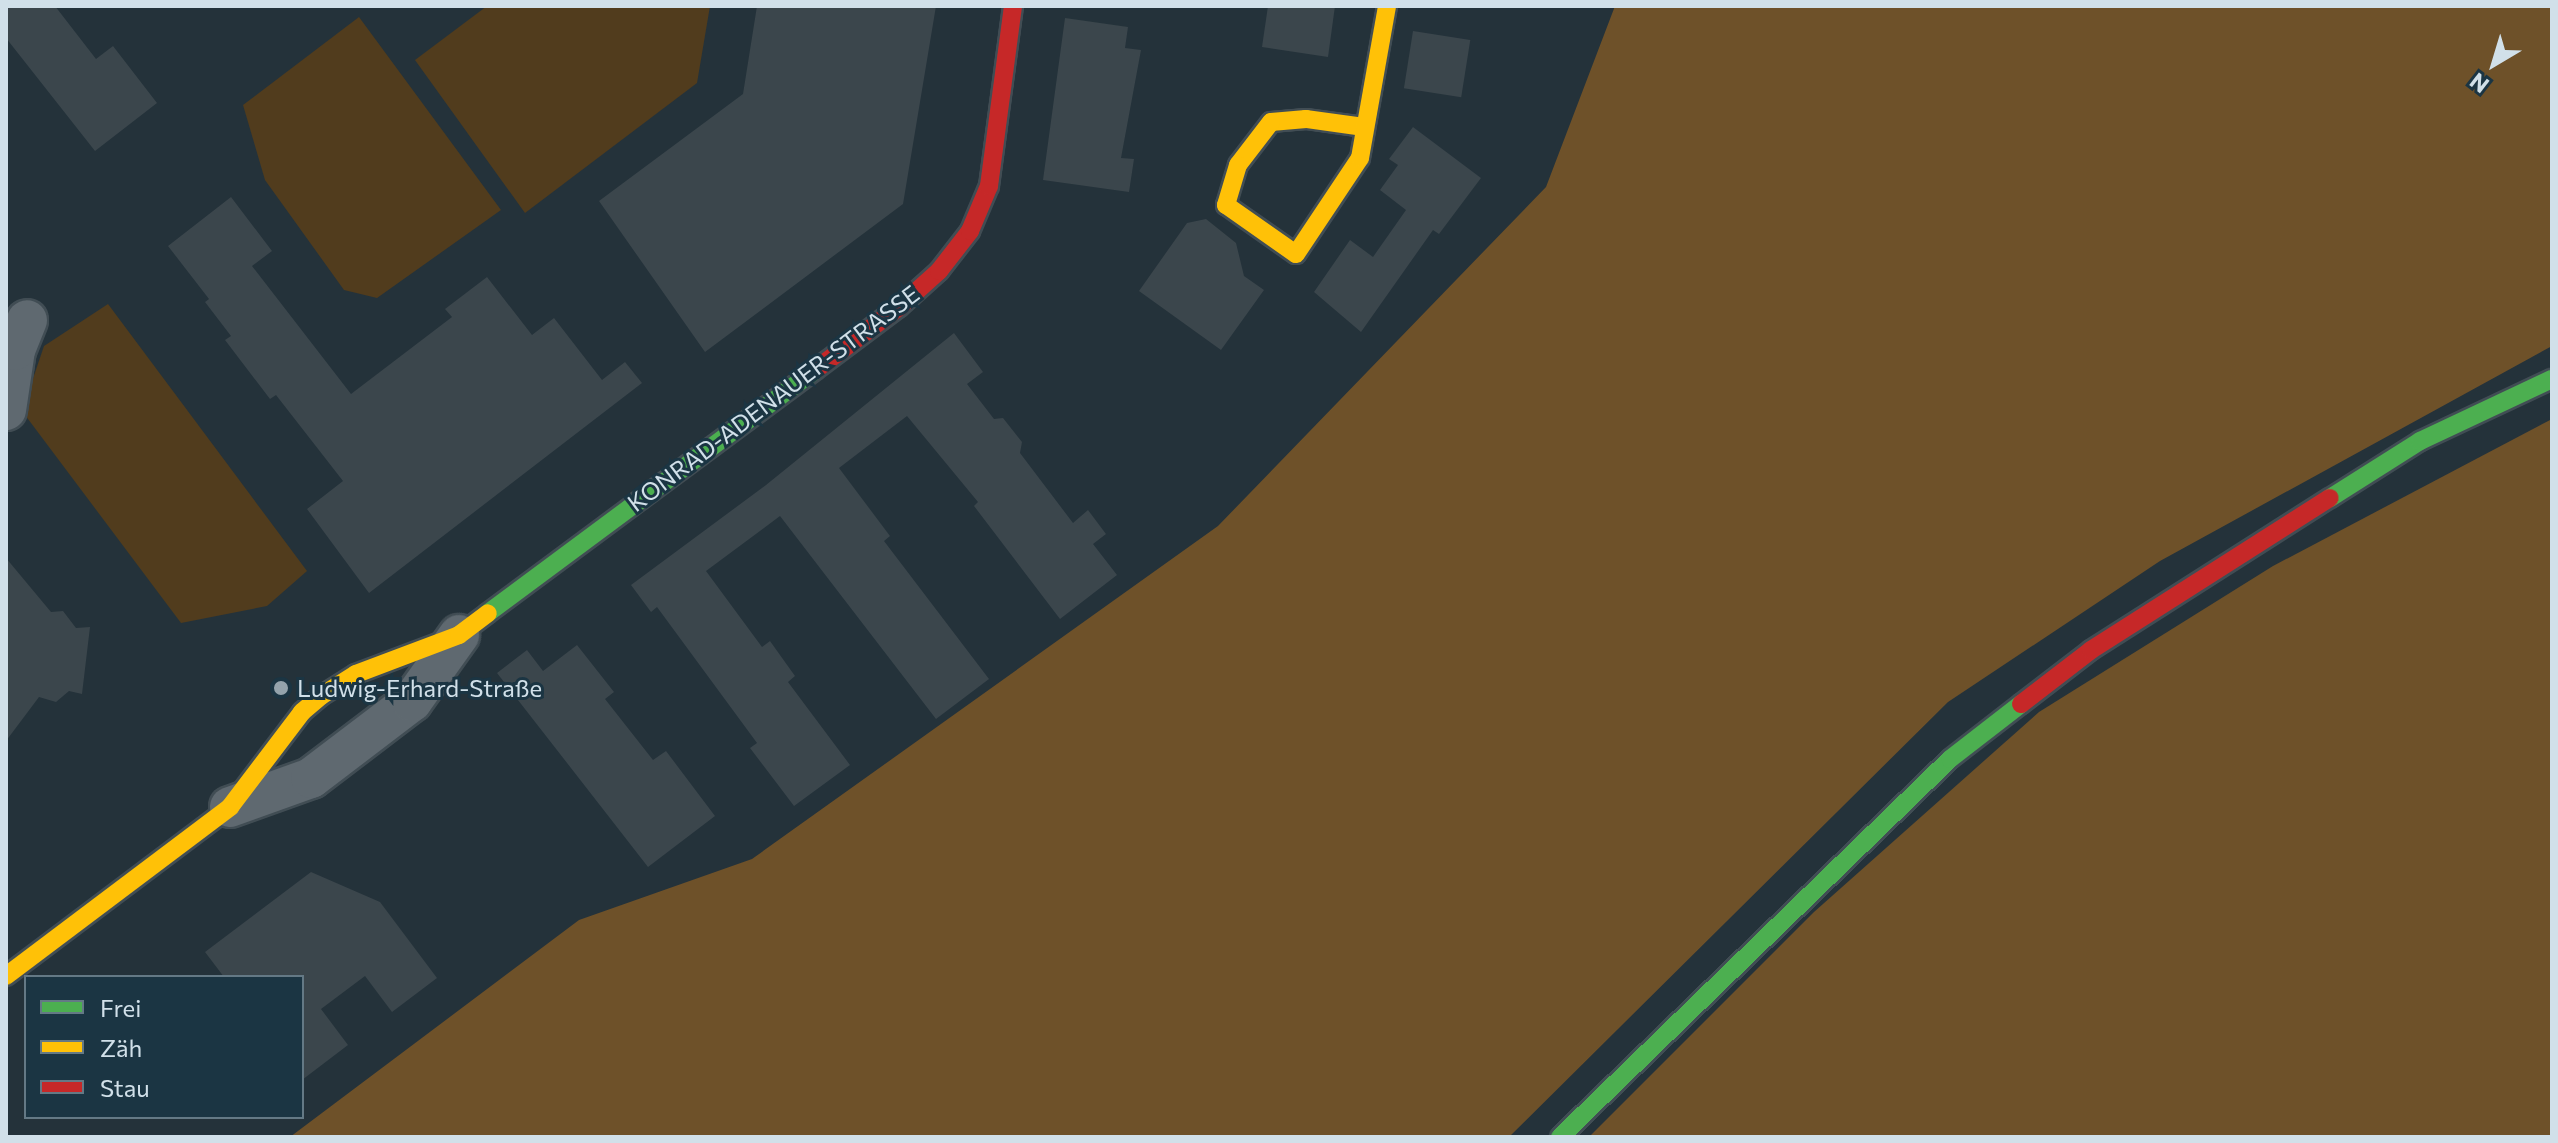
<!DOCTYPE html>
<html>
<head>
<meta charset="utf-8">
<style>
  body { margin:0 }
  #map { position:relative; width:2558px; height:1143px; overflow:hidden; background:#24323a; font-family:Commissioner,sans-serif }
  div>[style] { position:absolute }
  .green>* { inset:0; background:#513c1d }
  .forest>* { inset:0; background:#6e5129 }
  .building>* { inset:0; background:#3b464c; transform-origin:0 0 }
  .roads { filter:drop-shadow(2px 0 #414d54) drop-shadow(-2px 0 #414d54) drop-shadow(0 2px #414d54) drop-shadow(0 -2px #414d54) }
  .street>* { height:40px; margin:-20px; padding:0 20px; transform-origin:20px; border-radius:20px; background:#5f6970 }
  .fast>* { height:18px; margin:-9px; padding:0 9px; transform-origin:9px; border-radius:9px; background:#4caf50 }
  .slow>* { height:18px; margin:-9px; padding:0 9px; transform-origin:9px; border-radius:9px; background:#ffc107 }
  .jam>* { height:18px; margin:-9px; padding:0 9px; transform-origin:9px; border-radius:9px; background:#c62828 }
  .dots>* { width:22px; height:22px; translate:-50% -50%; box-sizing:border-box; border:4px solid #1b3543; border-radius:50% }
  span { translate:-50% -50%; white-space:nowrap; text-align:center; line-height:1.15; -webkit-text-stroke:6px #1b3543; paint-order:stroke }
  .street-label { font-size:24px; color:#d1e0e9 }
  .poi-label { font-size:24px; color:#d1e0e9 }
  .left { translate:0 -50%; text-align:left }
  .frame { position:absolute; inset:0; border:8px solid #d1e0e9; pointer-events:none }
  .legend { position:absolute; left:24px; top:975px; width:280px; height:144px; box-sizing:border-box; background:#1b3543; border:2px solid #647985; margin:0; padding:10px 14px; list-style:none; font-size:24px; color:#d1e0e9 }
  .legend li { display:flex; align-items:center; gap:16px; height:40px }
  .legend b { width:40px; border:2px solid #647985 }
  .north { position:absolute; left:2454px; top:24px; width:80px; height:80px; -webkit-text-stroke:6px #1b3543; paint-order:stroke; rotate:218deg; font-size:22px; font-weight:700; line-height:32px; text-align:center; color:#d1e0e9 }
  .north::after { content:''; display:block; margin:auto; width:28px; height:36px; background:#d1e0e9; clip-path:polygon(50% 0,100% 100%,50% 72%,0 100%) }
</style>
</head>
<body>
<div id="map">
  <div class="green">
    <div style="clip-path:polygon(487px 6px,710px 6px,697px 83px,525px 213px,415px 60px)"></div>
    <div style="clip-path:polygon(359px 17px,501px 210px,377px 298px,344px 290px,265px 180px,243px 105px)"></div>
    <div style="clip-path:polygon(108px 304px,307px 571px,267px 606px,181px 623px,22px 411px,44px 346px)"></div>
  </div>
  <div class="forest">
    <div style="clip-path:polygon(1615px 6px,2552px 6px,2552px 346px,2160px 561px,1948px 702px,1509px 1137px,290px 1137px,579px 920px,752px 859px,1218px 526px,1546px 187px)"></div>
    <div style="clip-path:polygon(2552px 419px,2552px 1137px,1589px 1137px,1814px 912px,2039px 712px,2273px 566px)"></div>
  </div>
  <div class="building">
    <div style="clip-path:polygon(6px 6px,55px 6px,96px 59px,113px 46px,157px 103px,95px 151px,6px 38px)"></div>
    <div style="clip-path:polygon(757px 6px,936px 6px,903px 204px,705px 352px,599px 201px,743px 94px)"></div>
    <div style="clip-path:polygon(1268px 6px,1335px 6px,1328px 57px,1262px 47px)"></div>
    <div style="clip-path:polygon(1065px 18px,1128px 27px,1125px 48px,1141px 50px,1121px 158px,1134px 159px,1129px 192px,1043px 180px)"></div>
    <div style="left:1413px;top:31px;width:58px;height:58px;rotate:9deg"></div>
    <div style="clip-path:polygon(1413px 127px,1481px 178px,1439px 234px,1433px 230px,1361px 332px,1314px 292px,1350px 240px,1373px 257px,1406px 210px,1380px 190px,1398px 165px,1389px 159px)"></div>
    <div style="clip-path:polygon(231px 197px,272px 251px,252px 266px,351px 394px,452px 317px,445px 309px,487px 277px,532px 335px,554px 318px,602px 380px,625px 362px,642px 383px,369px 593px,307px 509px,343px 481px,276px 395px,270px 399px,225px 340px,231px 336px,205px 302px,209px 299px,168px 246px)"></div>
    <div style="clip-path:polygon(1206px 219px,1236px 243px,1244px 276px,1264px 290px,1221px 350px,1139px 291px,1187px 223px)"></div>
    <div style="clip-path:polygon(954px 333px,983px 372px,967px 384px,994px 419px,1003px 418px,1022px 442px,1020px 453px,1073px 523px,1088px 510px,1106px 534px,1093px 544px,1117px 575px,1060px 619px,974px 506px,978px 502px,907px 416px,839px 468px,890px 536px,884px 541px,989px 679px,936px 719px,780px 516px,706px 571px,762px 647px,770px 641px,795px 676px,788px 682px,850px 765px,794px 806px,750px 748px,757px 743px,657px 607px,651px 612px,631px 585px,766px 485px)"></div>
    <div style="clip-path:polygon(6px 558px,51px 612px,63px 611px,76px 628px,90px 627px,82px 694px,69px 691px,56px 702px,39px 697px,6px 741px)"></div>
    <div style="clip-path:polygon(577px 645px,614px 692px,605px 699px,653px 760px,666px 751px,715px 816px,648px 867px,497px 673px,527px 650px,543px 671px)"></div>
    <div style="clip-path:polygon(311px 872px,380px 902px,437px 978px,392px 1012px,365px 976px,321px 1009px,348px 1045px,302px 1080px,302px 977px,224px 977px,205px 952px)"></div>
  </div>
  <div class="roads">
    <div class="street">
      <div style="left:6px;top:410px;width:61px;rotate:-81.5deg"></div>
      <div style="left:15px;top:350px;width:32px;rotate:-68deg"></div>
      <div style="left:230px;top:807px;width:86px;rotate:-19.7deg"></div>
      <div style="left:311px;top:778px;width:127px;rotate:-37.3deg"></div>
      <div style="left:412px;top:701px;width:81px;rotate:-54.5deg"></div>
    </div>
    <div class="fast">
      <div style="left:2330px;top:498px;width:107px;rotate:-32.3deg"></div>
      <div style="left:2420px;top:441px;width:146px;rotate:-25.2deg"></div>
      <div style="left:488px;top:613px;width:407px;rotate:-36.6deg"></div>
      <div style="left:1560px;top:1137px;width:543px;rotate:-44.1deg"></div>
      <div style="left:1950px;top:759px;width:90px;rotate:-37.8deg"></div>
    </div>
    <div class="slow">
      <div style="left:1364px;top:127px;width:59px;rotate:-172.1deg"></div>
      <div style="left:1306px;top:119px;width:35px;rotate:175deg"></div>
      <div style="left:1271px;top:122px;width:54px;rotate:127.5deg"></div>
      <div style="left:1238px;top:165px;width:42px;rotate:106.7deg"></div>
      <div style="left:1226px;top:205px;width:85px;rotate:35deg"></div>
      <div style="left:1296px;top:254px;width:115px;rotate:-56.3deg"></div>
      <div style="left:1360px;top:158px;width:154px;rotate:-79.9deg"></div>
      <div style="left:6px;top:976px;width:281px;rotate:-37deg"></div>
      <div style="left:230px;top:807px;width:119px;rotate:-52.8deg"></div>
      <div style="left:302px;top:712px;width:25px;rotate:-40deg"></div>
      <div style="left:321px;top:696px;width:41px;rotate:-32.2deg"></div>
      <div style="left:356px;top:674px;width:110px;rotate:-20.7deg"></div>
      <div style="left:459px;top:635px;width:36px;rotate:-37deg"></div>
    </div>
    <div class="jam">
      <div style="left:815px;top:370px;width:105px;rotate:-36.9deg"></div>
      <div style="left:899px;top:307px;width:54px;rotate:-42deg"></div>
      <div style="left:939px;top:271px;width:51px;rotate:-52.2deg"></div>
      <div style="left:970px;top:231px;width:49px;rotate:-67.1deg"></div>
      <div style="left:989px;top:186px;width:182px;rotate:-82.4deg"></div>
      <div style="left:2021px;top:704px;width:88px;rotate:-37.6deg"></div>
      <div style="left:2091px;top:650px;width:283px;rotate:-32.5deg"></div>
    </div>
  </div>
  <div class="dots">
    <div style="left:281px;top:688px;background:#94a3ac"></div>
  </div>
  <div class="street-label">
    <span style="left:773px;top:398px;rotate:-37deg">KONRAD-ADENAUER-STRASSE</span>
  </div>
  <div class="poi-label">
    <span class="left" style="left:297px;top:688px">Ludwig-Erhard-Straße</span>
  </div>
  <div class="frame"></div>
  <ul class="legend">
  <li><b style="height:10px;background:#4caf50"></b>Frei</li>
  <li><b style="height:10px;background:#ffc107"></b>Zäh</li>
  <li><b style="height:10px;background:#c62828"></b>Stau</li>
  </ul>
  <div class="north">N</div>
</div>
</body>
</html>
